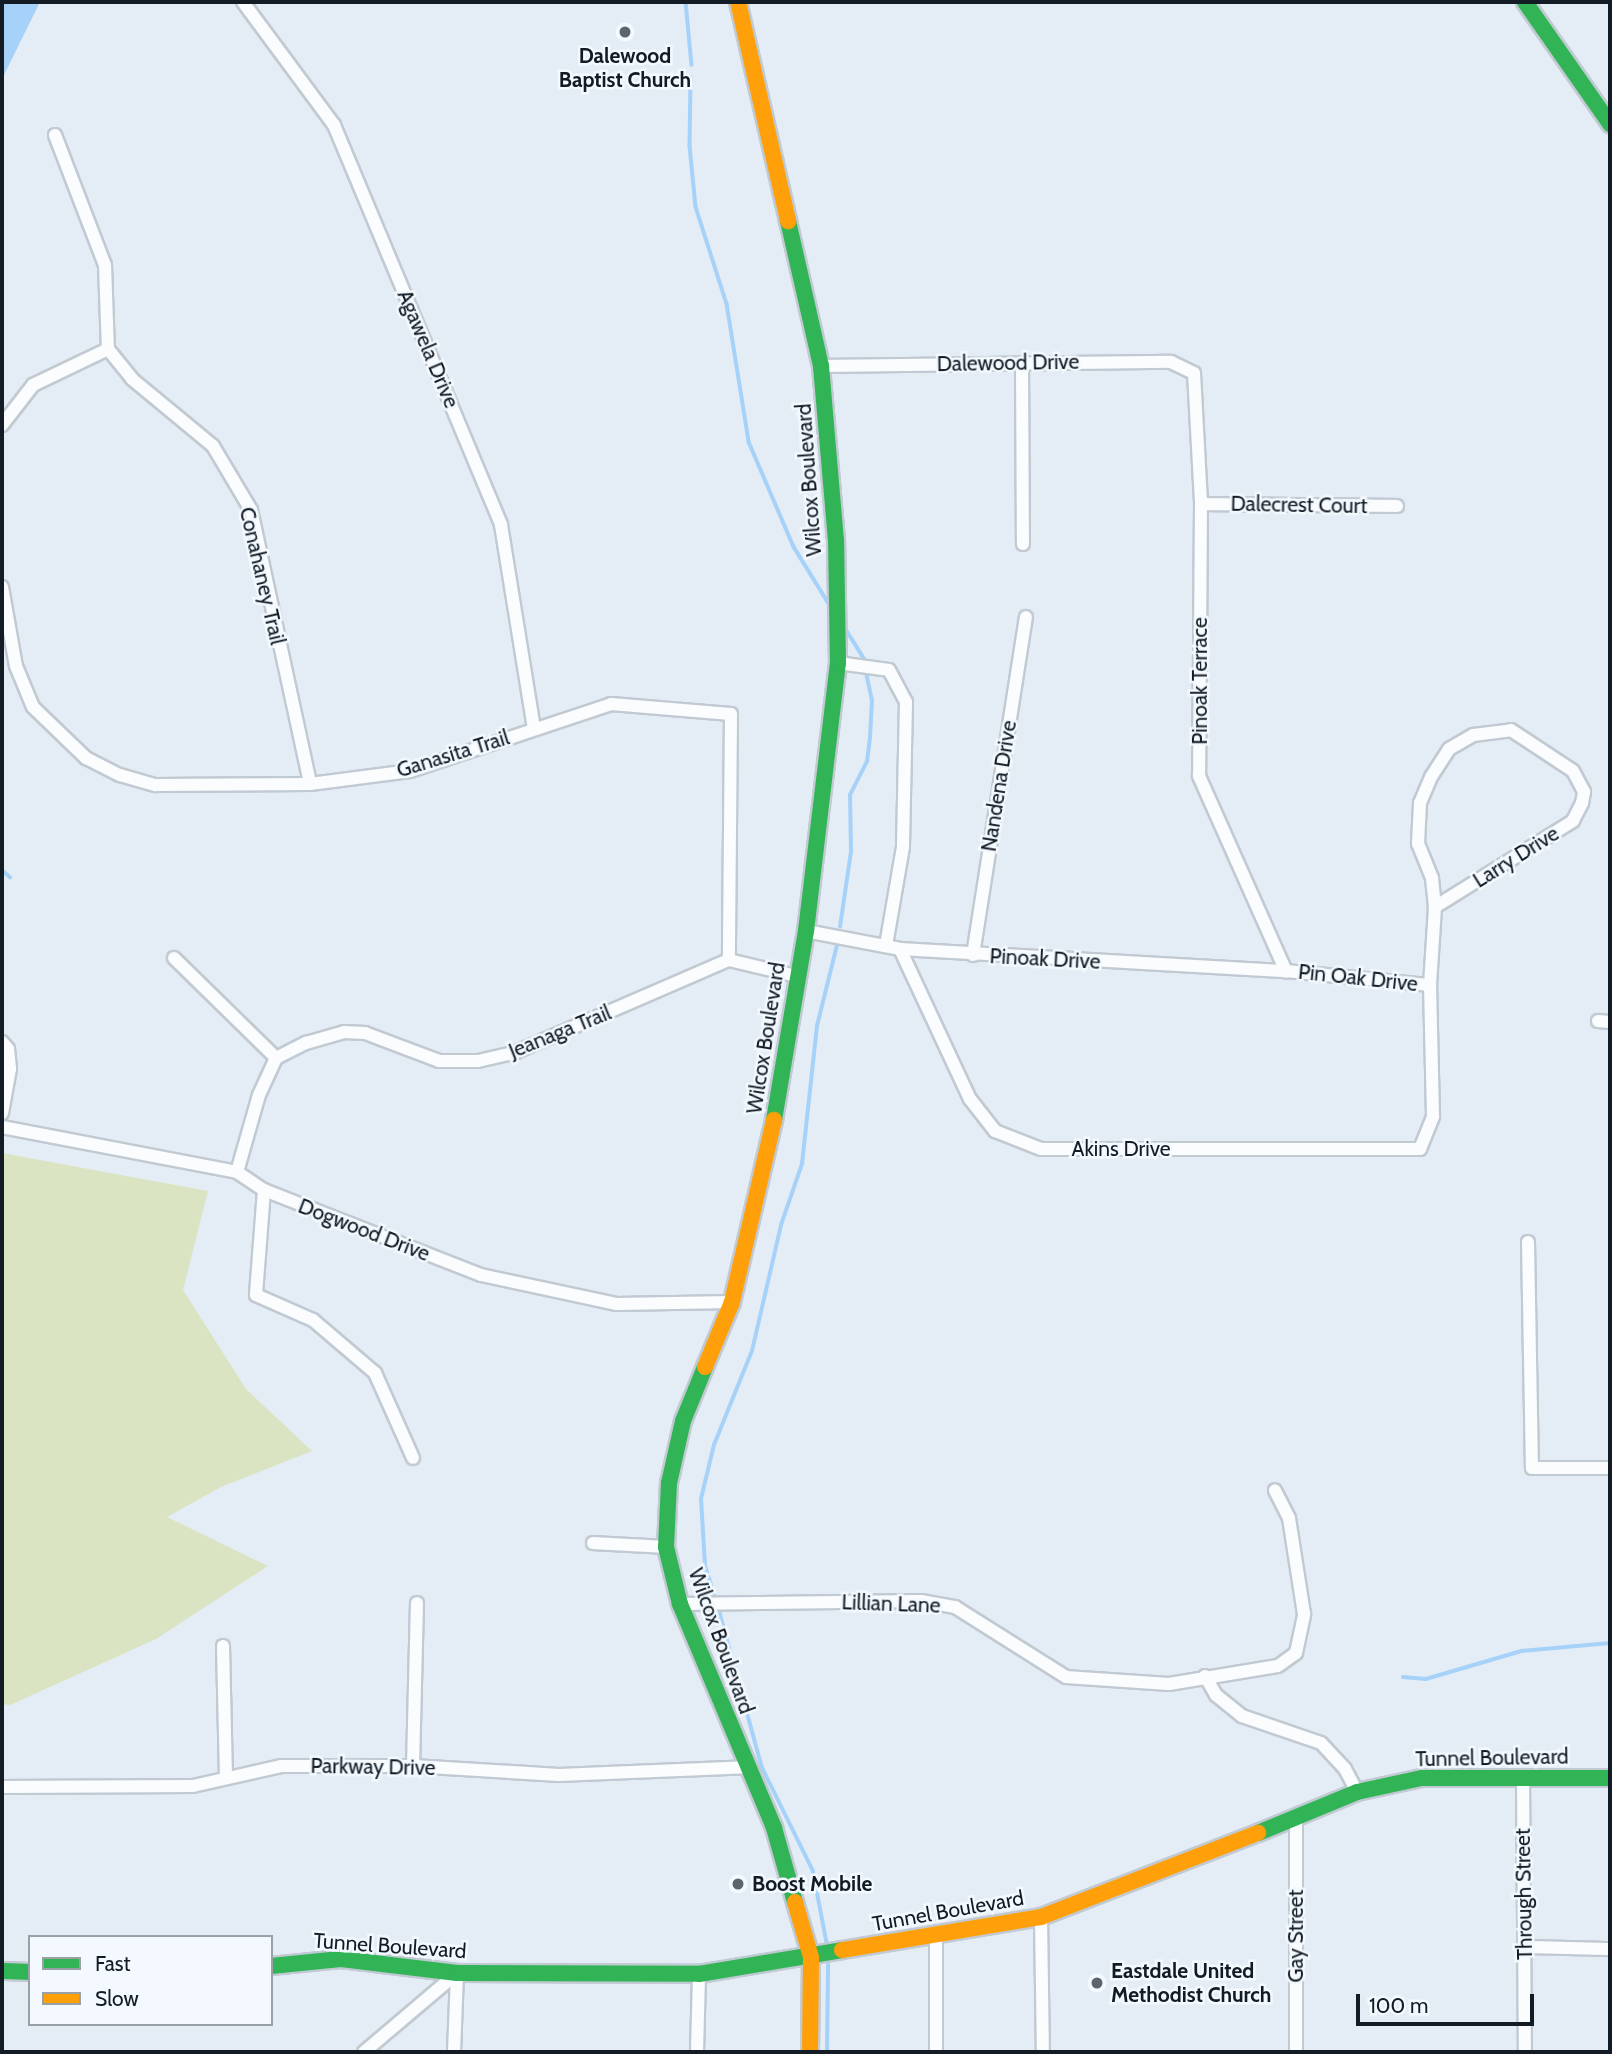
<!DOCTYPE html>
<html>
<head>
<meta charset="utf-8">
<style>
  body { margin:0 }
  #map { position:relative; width:1612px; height:2054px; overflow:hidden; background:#e4edf5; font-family:Cabin,sans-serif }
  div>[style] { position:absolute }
  .green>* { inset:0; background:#dae4c2 }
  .water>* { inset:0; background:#a6d2f9 }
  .stream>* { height:3.5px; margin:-1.75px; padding:0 1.75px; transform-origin:1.75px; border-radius:1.75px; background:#a6d2f9 }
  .roads { filter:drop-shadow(2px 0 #c1cad2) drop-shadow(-2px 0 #c1cad2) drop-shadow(0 2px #c1cad2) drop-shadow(0 -2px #c1cad2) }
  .street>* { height:12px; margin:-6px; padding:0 6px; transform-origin:6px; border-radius:6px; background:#fbfcfe }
  .fast>* { height:16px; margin:-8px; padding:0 8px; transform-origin:8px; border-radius:8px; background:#30b455 }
  .slow>* { height:16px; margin:-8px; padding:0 8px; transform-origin:8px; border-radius:8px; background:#ff9f0a }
  .dots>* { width:19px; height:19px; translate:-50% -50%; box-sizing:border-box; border:4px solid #f3f9fe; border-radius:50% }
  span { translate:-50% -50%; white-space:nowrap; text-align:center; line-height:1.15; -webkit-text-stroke:5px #f3f9fe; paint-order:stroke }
  .poi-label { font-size:21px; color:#131c25; font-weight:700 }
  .left { translate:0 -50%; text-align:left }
  .street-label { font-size:21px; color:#131c25 }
  .frame { position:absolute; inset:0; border:4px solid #131c25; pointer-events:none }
  .legend { position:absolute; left:28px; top:1935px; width:245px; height:91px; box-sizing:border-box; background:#f3f9fe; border:2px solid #99a1a7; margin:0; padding:9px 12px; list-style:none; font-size:21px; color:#131c25 }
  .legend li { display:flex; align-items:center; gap:14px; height:35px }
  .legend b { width:35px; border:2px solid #99a1a7 }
  .scale { position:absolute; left:1356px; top:1994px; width:178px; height:32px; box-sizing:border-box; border:4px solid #131c25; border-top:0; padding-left:9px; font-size:21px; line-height:24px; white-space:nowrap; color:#131c25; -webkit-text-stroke:5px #f3f9fe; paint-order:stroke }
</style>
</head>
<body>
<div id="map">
  <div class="green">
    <div style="clip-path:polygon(2px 1153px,208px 1191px,183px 1290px,246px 1389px,312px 1451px,221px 1487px,167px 1517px,268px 1566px,156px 1639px,10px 1705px,2px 1704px)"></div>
  </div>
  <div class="water">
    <div style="clip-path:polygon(2px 2px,40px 2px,2px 79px)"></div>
  </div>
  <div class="stream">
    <div style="left:686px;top:2px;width:63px;rotate:84.6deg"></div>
    <div style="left:691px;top:77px;width:69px;rotate:90.8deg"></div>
    <div style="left:690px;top:146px;width:61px;rotate:84.4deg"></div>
    <div style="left:696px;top:207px;width:102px;rotate:72.3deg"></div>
    <div style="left:727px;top:304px;width:140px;rotate:80.9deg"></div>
    <div style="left:749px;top:442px;width:114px;rotate:66.8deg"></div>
    <div style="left:794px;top:547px;width:65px;rotate:58.3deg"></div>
    <div style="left:847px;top:631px;width:34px;rotate:58deg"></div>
    <div style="left:2px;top:870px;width:11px;rotate:41deg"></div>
    <div style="left:840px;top:927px;width:76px;rotate:-81.7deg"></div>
    <div style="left:851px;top:852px;width:57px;rotate:-91deg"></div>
    <div style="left:850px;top:795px;width:37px;rotate:-63deg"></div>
    <div style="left:867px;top:762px;width:24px;rotate:-83deg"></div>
    <div style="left:870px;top:738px;width:37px;rotate:-87deg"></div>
    <div style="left:872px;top:701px;width:25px;rotate:-102deg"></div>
    <div style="left:714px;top:1594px;width:29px;rotate:-108deg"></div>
    <div style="left:705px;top:1566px;width:67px;rotate:-93.4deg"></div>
    <div style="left:701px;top:1499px;width:56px;rotate:-76.5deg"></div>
    <div style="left:714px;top:1445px;width:101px;rotate:-68deg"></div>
    <div style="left:752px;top:1351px;width:129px;rotate:-77deg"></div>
    <div style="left:781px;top:1225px;width:65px;rotate:-71deg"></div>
    <div style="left:802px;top:1164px;width:139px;rotate:-83.8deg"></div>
    <div style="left:817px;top:1026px;width:88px;rotate:-76.1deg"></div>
    <div style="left:720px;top:1613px;width:160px;rotate:74.7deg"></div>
    <div style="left:762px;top:1767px;width:115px;rotate:63.7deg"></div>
    <div style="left:813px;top:1870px;width:74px;rotate:79.1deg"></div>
    <div style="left:1403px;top:1677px;width:23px;rotate:5deg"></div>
    <div style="left:1426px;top:1679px;width:100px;rotate:-16.3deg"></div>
    <div style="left:1522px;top:1651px;width:88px;rotate:-5.2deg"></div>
    <div style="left:827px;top:2052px;width:87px;rotate:-89.3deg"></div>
  </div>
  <div class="roads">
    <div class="street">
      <div style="left:243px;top:2px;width:153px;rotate:53.5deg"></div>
      <div style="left:334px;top:125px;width:433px;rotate:67.3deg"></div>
      <div style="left:501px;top:525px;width:206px;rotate:80.8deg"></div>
      <div style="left:55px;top:135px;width:139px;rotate:69deg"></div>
      <div style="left:105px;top:265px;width:84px;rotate:88deg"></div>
      <div style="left:108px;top:349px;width:38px;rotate:51deg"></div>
      <div style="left:132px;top:379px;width:105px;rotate:39.6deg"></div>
      <div style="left:213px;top:446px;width:74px;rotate:59.3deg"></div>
      <div style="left:251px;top:510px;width:280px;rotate:77.8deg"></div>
      <div style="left:1022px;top:363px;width:181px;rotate:89.7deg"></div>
      <div style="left:821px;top:366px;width:350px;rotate:-0.7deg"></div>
      <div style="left:1171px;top:362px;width:25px;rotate:26deg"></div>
      <div style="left:1194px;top:373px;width:131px;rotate:86.9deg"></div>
      <div style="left:1201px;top:504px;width:272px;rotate:90.4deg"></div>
      <div style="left:1199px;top:776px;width:214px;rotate:66deg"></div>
      <div style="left:2px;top:425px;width:51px;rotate:-52.2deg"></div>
      <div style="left:33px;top:385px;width:83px;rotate:-25.6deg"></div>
      <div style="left:1201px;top:504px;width:196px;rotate:0.6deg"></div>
      <div style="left:2px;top:587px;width:80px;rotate:80deg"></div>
      <div style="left:16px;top:666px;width:44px;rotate:67.5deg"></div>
      <div style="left:33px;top:707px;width:74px;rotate:43.9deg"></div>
      <div style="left:86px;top:758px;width:38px;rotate:27deg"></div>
      <div style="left:120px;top:775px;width:37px;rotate:16deg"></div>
      <div style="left:156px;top:785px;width:154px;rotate:-0.4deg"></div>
      <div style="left:310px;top:784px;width:101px;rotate:-7.4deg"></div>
      <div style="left:410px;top:771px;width:212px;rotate:-18.4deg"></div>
      <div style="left:611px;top:704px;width:120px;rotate:4.8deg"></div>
      <div style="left:731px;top:714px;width:246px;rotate:90.5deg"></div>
      <div style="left:838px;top:663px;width:51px;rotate:7.8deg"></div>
      <div style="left:889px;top:670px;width:36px;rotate:62deg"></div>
      <div style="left:906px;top:702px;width:145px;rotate:91.2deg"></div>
      <div style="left:903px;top:847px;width:99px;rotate:99.8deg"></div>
      <div style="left:1511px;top:730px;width:74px;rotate:33.5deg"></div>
      <div style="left:1573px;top:771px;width:24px;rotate:62deg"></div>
      <div style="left:1584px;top:792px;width:11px;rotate:100deg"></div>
      <div style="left:1582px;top:803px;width:20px;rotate:117deg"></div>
      <div style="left:1573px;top:821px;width:163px;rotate:148.1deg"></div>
      <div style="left:1435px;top:907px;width:29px;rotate:-96deg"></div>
      <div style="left:1432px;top:878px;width:37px;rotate:-112deg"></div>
      <div style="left:1418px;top:844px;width:41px;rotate:-87.2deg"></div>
      <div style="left:1420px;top:803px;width:28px;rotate:-67deg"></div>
      <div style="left:1431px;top:777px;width:33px;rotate:-57deg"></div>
      <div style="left:1449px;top:749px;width:28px;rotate:-30deg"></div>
      <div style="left:1473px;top:735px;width:38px;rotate:-7deg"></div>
      <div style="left:806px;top:931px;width:96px;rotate:10.8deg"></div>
      <div style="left:900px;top:949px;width:387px;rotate:3.3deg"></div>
      <div style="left:1286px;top:971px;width:145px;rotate:5.6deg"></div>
      <div style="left:900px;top:949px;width:166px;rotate:65deg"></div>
      <div style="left:970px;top:1099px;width:41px;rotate:52deg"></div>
      <div style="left:995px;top:1131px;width:49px;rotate:21.4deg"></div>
      <div style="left:1041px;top:1149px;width:379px"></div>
      <div style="left:1420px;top:1149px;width:35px;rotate:-68deg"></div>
      <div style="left:1433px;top:1116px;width:131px;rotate:-91.3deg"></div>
      <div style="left:1430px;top:985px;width:78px;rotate:-86.3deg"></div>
      <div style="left:973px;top:955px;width:342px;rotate:-81.1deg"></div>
      <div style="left:174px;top:958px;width:143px;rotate:44.4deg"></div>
      <div style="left:1598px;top:1021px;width:12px;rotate:5deg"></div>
      <div style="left:2px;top:1042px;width:9px;rotate:49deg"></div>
      <div style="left:8px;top:1049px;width:20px;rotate:84deg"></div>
      <div style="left:10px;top:1069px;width:45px;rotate:100.3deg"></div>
      <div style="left:2px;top:1127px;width:239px;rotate:10.8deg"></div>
      <div style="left:237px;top:1172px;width:32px;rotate:34deg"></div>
      <div style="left:264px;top:1190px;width:233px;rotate:21.4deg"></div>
      <div style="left:481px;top:1275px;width:138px;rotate:12.1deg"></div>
      <div style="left:616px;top:1304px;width:116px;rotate:-1deg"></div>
      <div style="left:237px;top:1172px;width:80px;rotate:-74.1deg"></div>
      <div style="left:259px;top:1095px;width:41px;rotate:-65.3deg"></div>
      <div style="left:276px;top:1058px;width:34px;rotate:-27deg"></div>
      <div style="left:306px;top:1043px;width:40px;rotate:-16deg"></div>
      <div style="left:344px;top:1032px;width:21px;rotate:3deg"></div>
      <div style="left:365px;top:1033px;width:79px;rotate:20.7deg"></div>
      <div style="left:439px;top:1061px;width:39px"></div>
      <div style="left:478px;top:1061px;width:39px;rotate:-13deg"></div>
      <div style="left:516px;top:1052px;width:232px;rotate:-23.4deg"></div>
      <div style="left:729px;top:960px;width:69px;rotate:13.4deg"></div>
      <div style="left:264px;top:1190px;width:105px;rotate:94.4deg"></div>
      <div style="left:256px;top:1295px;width:62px;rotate:23.7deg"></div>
      <div style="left:313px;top:1320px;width:82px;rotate:40.5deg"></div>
      <div style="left:375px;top:1373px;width:93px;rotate:65.9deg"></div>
      <div style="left:1528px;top:1242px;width:226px;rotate:89deg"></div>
      <div style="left:1532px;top:1468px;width:78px"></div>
      <div style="left:593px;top:1543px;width:73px;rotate:3.1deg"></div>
      <div style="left:680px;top:1604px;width:241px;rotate:-0.7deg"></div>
      <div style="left:921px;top:1601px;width:35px;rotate:10deg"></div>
      <div style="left:955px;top:1607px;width:131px;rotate:32.2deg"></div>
      <div style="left:1066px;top:1677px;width:103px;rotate:3.9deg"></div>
      <div style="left:1169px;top:1684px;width:110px;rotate:-9.4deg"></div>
      <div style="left:1278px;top:1666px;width:22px;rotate:-36deg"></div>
      <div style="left:1296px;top:1653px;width:40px;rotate:-78deg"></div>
      <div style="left:1304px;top:1614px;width:97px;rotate:-98.9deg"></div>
      <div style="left:1289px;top:1518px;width:31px;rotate:-117deg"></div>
      <div style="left:223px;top:1646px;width:132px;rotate:88.7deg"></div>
      <div style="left:1205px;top:1676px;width:22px;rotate:60deg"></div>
      <div style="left:1216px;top:1695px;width:33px;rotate:39deg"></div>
      <div style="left:1242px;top:1716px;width:83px;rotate:18.9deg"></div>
      <div style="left:1321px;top:1743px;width:35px;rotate:47deg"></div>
      <div style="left:1345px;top:1769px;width:26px;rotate:62deg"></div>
      <div style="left:413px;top:1766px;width:163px;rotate:-88.6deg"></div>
      <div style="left:1523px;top:1777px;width:275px;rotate:89.6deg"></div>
      <div style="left:2px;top:1787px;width:191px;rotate:-0.3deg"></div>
      <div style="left:193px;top:1786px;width:90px;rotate:-12.8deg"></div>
      <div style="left:281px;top:1766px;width:132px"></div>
      <div style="left:413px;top:1766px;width:146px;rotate:3.5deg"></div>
      <div style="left:559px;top:1775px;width:187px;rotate:-2.4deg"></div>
      <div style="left:1296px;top:1819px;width:233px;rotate:90deg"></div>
      <div style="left:1041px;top:1917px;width:135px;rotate:89.2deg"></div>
      <div style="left:1526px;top:1947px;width:84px;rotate:1.4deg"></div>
      <div style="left:364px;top:2052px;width:122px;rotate:-40.3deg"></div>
      <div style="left:454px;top:2052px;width:79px;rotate:-87.8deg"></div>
      <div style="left:697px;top:2052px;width:78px;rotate:-88.5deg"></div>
      <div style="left:936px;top:2052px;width:119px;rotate:-90deg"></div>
    </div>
    <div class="fast">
      <div style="left:1525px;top:2px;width:149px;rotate:55.1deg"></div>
      <div style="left:774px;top:1120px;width:192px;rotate:-80.4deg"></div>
      <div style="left:806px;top:931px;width:270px;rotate:-83.2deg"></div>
      <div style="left:838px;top:663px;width:122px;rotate:-90.9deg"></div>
      <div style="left:836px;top:541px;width:176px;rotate:-94.9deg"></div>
      <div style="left:821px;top:366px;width:149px;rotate:-102.8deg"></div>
      <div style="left:705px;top:1367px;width:58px;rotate:112.2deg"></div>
      <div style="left:683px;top:1421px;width:64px;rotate:102.7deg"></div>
      <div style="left:669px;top:1483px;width:64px;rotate:92.7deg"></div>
      <div style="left:666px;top:1547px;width:59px;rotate:76.2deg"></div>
      <div style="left:680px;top:1604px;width:243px;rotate:67.2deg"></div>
      <div style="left:774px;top:1828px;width:77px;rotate:74.2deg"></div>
      <div style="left:1258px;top:1833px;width:107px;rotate:-22.5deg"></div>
      <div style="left:1357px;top:1792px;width:66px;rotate:-12.2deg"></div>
      <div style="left:1422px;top:1778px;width:188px"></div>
      <div style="left:271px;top:1966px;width:70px;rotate:-5.7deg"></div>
      <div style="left:341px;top:1959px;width:117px;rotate:6.9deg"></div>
      <div style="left:457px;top:1973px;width:242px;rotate:0.2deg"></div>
      <div style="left:699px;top:1974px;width:145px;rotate:-9.5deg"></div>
      <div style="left:2px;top:1971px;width:28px;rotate:2deg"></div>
    </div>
    <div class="slow">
      <div style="left:738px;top:2px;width:225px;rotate:77.1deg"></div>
      <div style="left:705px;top:1367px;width:70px;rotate:-67.4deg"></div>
      <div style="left:732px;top:1302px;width:187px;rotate:-77deg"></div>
      <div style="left:795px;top:1902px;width:57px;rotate:73.8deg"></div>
      <div style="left:811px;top:1957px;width:95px;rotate:90.6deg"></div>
      <div style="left:842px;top:1950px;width:202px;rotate:-9.4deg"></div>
      <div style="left:1041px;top:1917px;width:233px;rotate:-21.2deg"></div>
    </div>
  </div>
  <div class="dots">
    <div style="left:625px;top:32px;background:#5c656e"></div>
    <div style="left:738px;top:1884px;background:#5c656e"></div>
    <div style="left:1097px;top:1983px;background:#5c656e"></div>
  </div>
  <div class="poi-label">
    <span style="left:625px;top:68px">Dalewood<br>Baptist Church</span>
    <span class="left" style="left:752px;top:1884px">Boost Mobile</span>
    <span class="left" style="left:1111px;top:1983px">Eastdale United<br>Methodist Church</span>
  </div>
  <div class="street-label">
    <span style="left:428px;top:349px;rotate:67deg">Agawela Drive</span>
    <span style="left:1008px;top:363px;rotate:-1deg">Dalewood Drive</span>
    <span style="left:809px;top:480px;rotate:-94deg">Wilcox Boulevard</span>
    <span style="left:1299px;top:505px;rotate:1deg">Dalecrest Court</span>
    <span style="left:262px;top:576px;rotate:77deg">Conahaney Trail</span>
    <span style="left:1200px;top:681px;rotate:-90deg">Pinoak Terrace</span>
    <span style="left:453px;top:754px;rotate:-17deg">Ganasita Trail</span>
    <span style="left:999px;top:786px;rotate:-81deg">Nandena Drive</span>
    <span style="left:1516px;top:857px;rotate:-32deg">Larry Drive</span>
    <span style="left:1045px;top:959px;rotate:3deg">Pinoak Drive</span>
    <span style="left:1358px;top:978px;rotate:6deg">Pin Oak Drive</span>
    <span style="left:560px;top:1032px;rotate:-22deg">Jeanaga Trail</span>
    <span style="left:766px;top:1038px;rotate:-81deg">Wilcox Boulevard</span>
    <span style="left:1121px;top:1149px">Akins Drive</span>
    <span style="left:364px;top:1230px;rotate:21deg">Dogwood Drive</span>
    <span style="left:891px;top:1604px;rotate:2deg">Lillian Lane</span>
    <span style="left:721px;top:1641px;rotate:70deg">Wilcox Boulevard</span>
    <span style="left:1492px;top:1758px;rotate:-1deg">Tunnel Boulevard</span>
    <span style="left:373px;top:1767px;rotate:1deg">Parkway Drive</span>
    <span style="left:1524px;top:1894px;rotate:-91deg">Through Street</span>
    <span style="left:948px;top:1911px;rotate:-10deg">Tunnel Boulevard</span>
    <span style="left:1296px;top:1936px;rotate:-90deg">Gay Street</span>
    <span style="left:390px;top:1946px;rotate:4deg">Tunnel Boulevard</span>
  </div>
  <div class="frame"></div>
  <ul class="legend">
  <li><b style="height:9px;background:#30b455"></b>Fast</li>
  <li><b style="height:9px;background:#ff9f0a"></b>Slow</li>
  </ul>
  <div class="scale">100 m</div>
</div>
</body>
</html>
